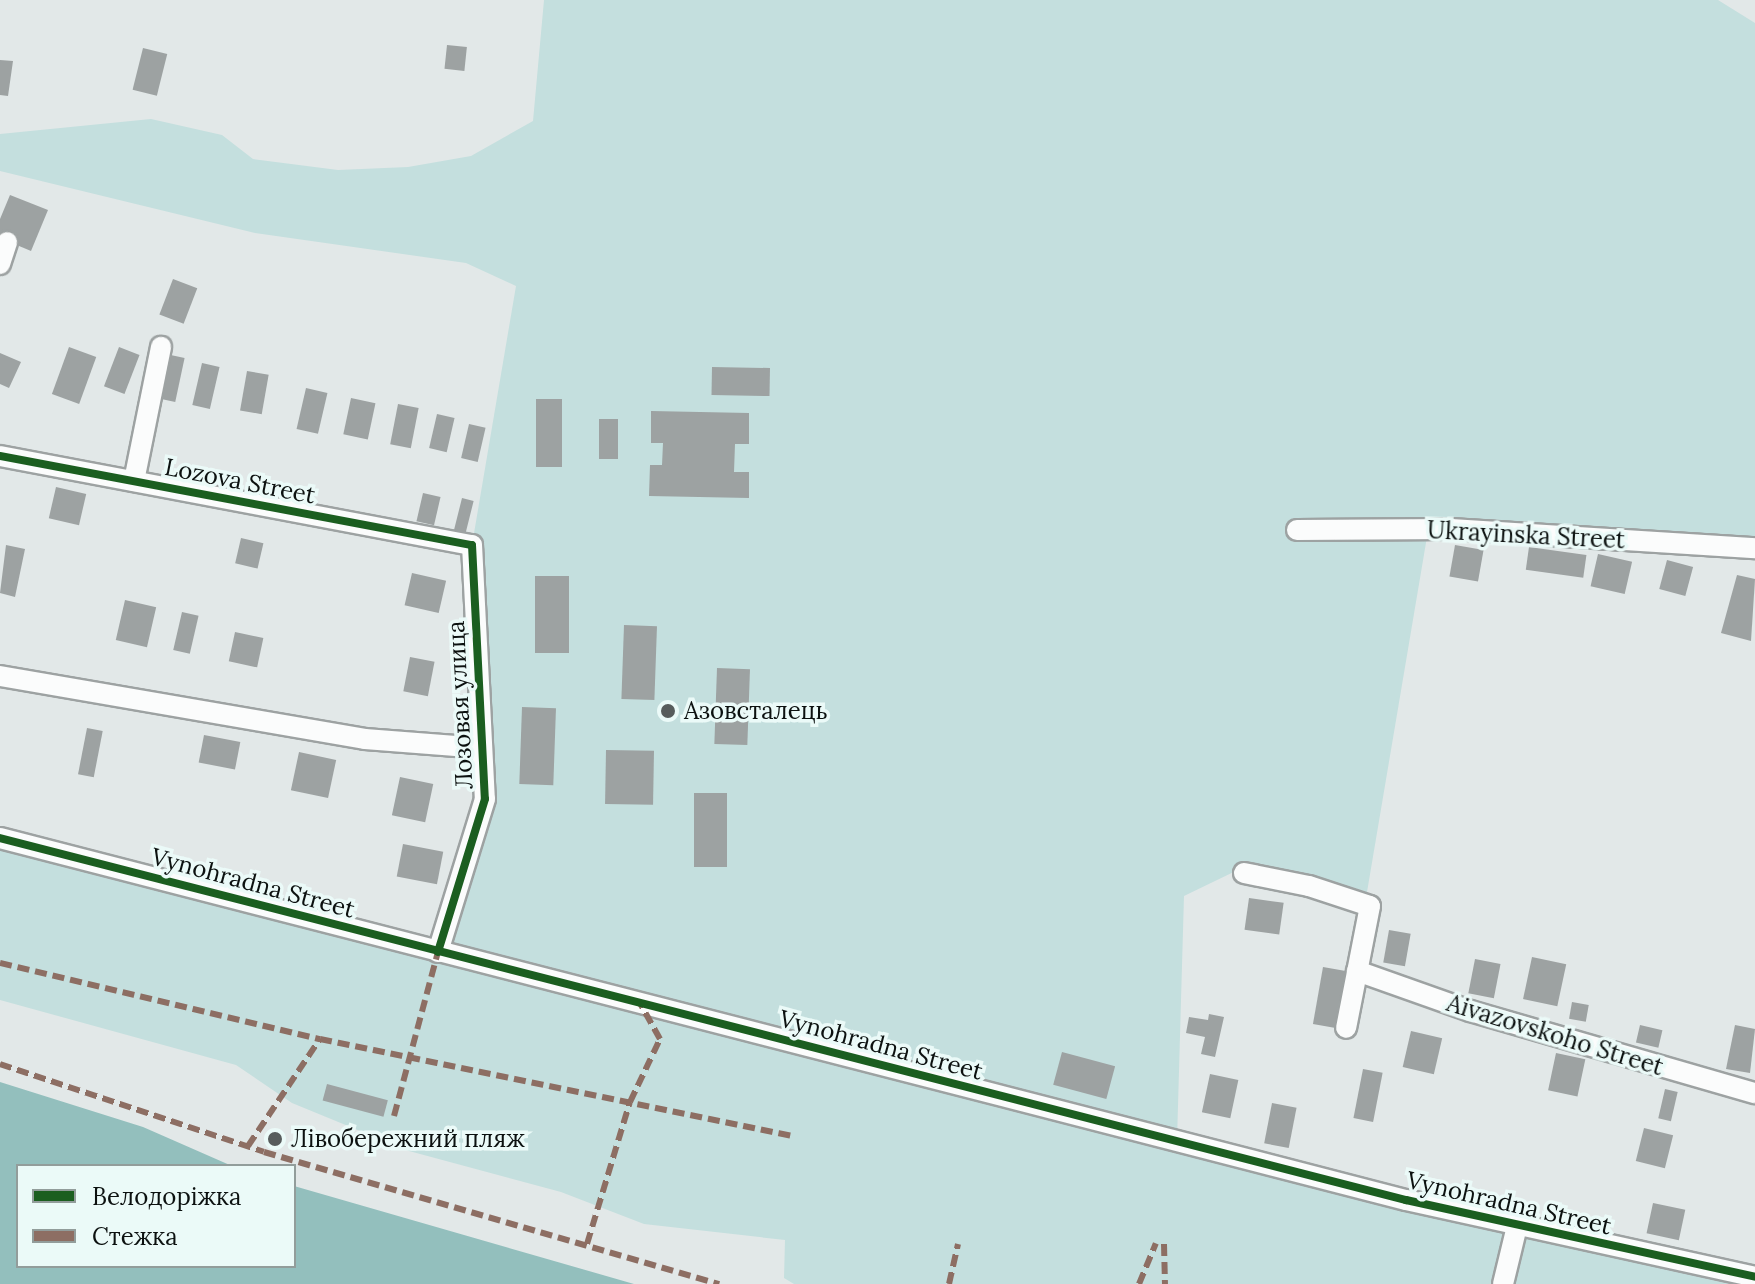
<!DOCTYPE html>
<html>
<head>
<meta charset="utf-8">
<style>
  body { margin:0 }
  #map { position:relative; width:1755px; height:1284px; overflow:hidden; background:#e2e8e8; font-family:Lora,serif }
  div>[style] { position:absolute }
  .green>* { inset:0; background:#c4dfde }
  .water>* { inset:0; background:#93bfbd }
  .building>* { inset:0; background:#9da2a2; transform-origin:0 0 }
  .roads { filter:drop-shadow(2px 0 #9da2a2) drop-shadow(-2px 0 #9da2a2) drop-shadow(0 2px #9da2a2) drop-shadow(0 -2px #9da2a2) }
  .minor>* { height:20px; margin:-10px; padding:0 10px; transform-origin:10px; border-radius:10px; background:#fbfcfc }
  .quiet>* { height:6px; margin-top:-3px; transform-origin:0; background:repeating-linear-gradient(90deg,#8d6e63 0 12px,transparent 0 18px) }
  .cycleway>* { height:8px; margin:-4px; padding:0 4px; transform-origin:4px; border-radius:4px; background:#1b5e20 }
  .dots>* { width:22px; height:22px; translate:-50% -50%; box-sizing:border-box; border:4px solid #ebfaf8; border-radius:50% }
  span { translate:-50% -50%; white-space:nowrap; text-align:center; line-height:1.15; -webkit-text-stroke:7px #ebfaf8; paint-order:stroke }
  .street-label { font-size:24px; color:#0c1110 }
  .poi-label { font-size:24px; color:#0c1110 }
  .left { translate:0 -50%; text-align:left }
  .legend { position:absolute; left:16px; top:1164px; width:280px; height:104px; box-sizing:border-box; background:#ebfaf8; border:2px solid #929d9b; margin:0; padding:10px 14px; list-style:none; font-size:24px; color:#0c1110 }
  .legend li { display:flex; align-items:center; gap:16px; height:40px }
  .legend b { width:40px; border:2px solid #929d9b }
</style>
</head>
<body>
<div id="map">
  <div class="green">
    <div style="clip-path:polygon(544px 0,1718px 0,1755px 23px,1755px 540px,1430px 519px,1366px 898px,1244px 867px,1184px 896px,1177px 1141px,1755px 1284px,794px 1284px,784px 1278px,785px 1240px,644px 1224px,561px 1192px,409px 1151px,292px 1103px,236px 1065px,0 1000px,0 838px,438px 952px,485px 799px,472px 545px,516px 286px,466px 263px,255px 233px,0 171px,0 134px,151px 119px,222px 135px,253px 159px,338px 170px,408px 167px,471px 156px,533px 121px)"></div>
  </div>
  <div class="water">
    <div style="clip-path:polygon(0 1082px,143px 1127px,232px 1166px,18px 1166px,18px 1266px,294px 1266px,294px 1186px,634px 1284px,0 1284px)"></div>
  </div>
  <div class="building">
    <div style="left:447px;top:45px;width:20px;height:24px;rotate:6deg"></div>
    <div style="left:143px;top:48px;width:25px;height:43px;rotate:14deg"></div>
    <div style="clip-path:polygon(0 60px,13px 61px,8px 96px,0 95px)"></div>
    <div style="clip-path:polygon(10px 195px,48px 210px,31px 251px,0 238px,0 219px)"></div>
    <div style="left:173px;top:279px;width:26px;height:38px;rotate:21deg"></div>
    <div style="left:69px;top:347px;width:29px;height:50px;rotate:20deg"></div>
    <div style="left:119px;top:347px;width:22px;height:42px;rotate:21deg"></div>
    <div style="clip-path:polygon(0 353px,21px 362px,9px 388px,0 384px)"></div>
    <div style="left:166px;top:354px;width:19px;height:45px;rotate:12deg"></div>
    <div style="left:202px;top:363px;width:18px;height:43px;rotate:13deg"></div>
    <div style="left:712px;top:367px;width:58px;height:28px;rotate:1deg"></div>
    <div style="left:247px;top:371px;width:22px;height:40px;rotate:10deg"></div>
    <div style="left:306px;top:388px;width:22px;height:42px;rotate:13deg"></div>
    <div style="left:351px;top:398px;width:25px;height:37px;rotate:12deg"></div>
    <div style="left:536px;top:399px;width:26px;height:68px"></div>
    <div style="left:398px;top:404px;width:21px;height:41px;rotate:11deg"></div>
    <div style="clip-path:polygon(651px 411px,749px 413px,749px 444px,735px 444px,734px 472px,749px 472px,749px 498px,649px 496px,650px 465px,662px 465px,663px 443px,651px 443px)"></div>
    <div style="left:437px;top:414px;width:18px;height:35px;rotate:13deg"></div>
    <div style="left:599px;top:419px;width:19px;height:40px"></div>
    <div style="left:469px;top:424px;width:17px;height:35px;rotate:13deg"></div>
    <div style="left:56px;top:487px;width:31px;height:32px;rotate:13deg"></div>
    <div style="left:423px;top:493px;width:18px;height:29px;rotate:13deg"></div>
    <div style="left:462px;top:498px;width:12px;height:35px;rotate:14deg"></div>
    <div style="left:241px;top:538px;width:23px;height:26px;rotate:13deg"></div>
    <div style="clip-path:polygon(6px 545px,25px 549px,15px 597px,0 593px)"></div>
    <div style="left:1455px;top:545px;width:29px;height:32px;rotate:10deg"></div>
    <div style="left:1529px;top:547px;width:58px;height:23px;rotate:8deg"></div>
    <div style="left:1598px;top:554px;width:35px;height:33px;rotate:13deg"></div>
    <div style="left:1667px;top:560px;width:27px;height:30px;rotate:15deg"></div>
    <div style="left:412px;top:573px;width:35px;height:33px;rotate:13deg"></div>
    <div style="clip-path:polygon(1737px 575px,1755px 579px,1751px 641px,1721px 633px)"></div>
    <div style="left:535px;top:576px;width:34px;height:77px"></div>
    <div style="left:125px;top:600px;width:32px;height:41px;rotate:13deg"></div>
    <div style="left:182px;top:612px;width:17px;height:39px;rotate:13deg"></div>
    <div style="left:624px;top:625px;width:33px;height:74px;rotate:2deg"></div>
    <div style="left:235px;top:632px;width:29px;height:30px;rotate:12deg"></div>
    <div style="left:410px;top:657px;width:25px;height:35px;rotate:11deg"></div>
    <div style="left:717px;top:668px;width:33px;height:76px;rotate:2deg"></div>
    <div style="left:522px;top:707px;width:34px;height:77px;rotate:2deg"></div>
    <div style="left:87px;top:728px;width:16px;height:47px;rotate:11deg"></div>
    <div style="left:204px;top:735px;width:37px;height:28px;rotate:11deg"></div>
    <div style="left:606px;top:750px;width:48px;height:54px;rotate:1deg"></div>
    <div style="left:299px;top:752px;width:38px;height:39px;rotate:12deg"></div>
    <div style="left:400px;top:777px;width:34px;height:39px;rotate:12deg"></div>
    <div style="left:694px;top:793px;width:33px;height:74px"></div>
    <div style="left:403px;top:844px;width:41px;height:33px;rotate:11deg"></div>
    <div style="left:1249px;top:898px;width:35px;height:32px;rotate:8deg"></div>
    <div style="left:1389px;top:930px;width:22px;height:33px;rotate:10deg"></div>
    <div style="left:1532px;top:957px;width:35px;height:43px;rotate:12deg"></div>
    <div style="left:1475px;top:959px;width:26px;height:35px;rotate:11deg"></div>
    <div style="left:1323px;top:967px;width:23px;height:58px;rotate:10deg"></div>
    <div style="left:1572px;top:1002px;width:17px;height:17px;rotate:10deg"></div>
    <div style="clip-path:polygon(1209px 1014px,1224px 1017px,1215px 1057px,1201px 1054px,1205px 1037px,1186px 1033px,1189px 1017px,1208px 1020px)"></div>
    <div style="left:1640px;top:1025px;width:23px;height:18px;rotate:13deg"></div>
    <div style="clip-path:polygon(1735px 1025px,1755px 1029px,1750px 1073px,1726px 1069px)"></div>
    <div style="left:1411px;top:1031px;width:32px;height:37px;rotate:13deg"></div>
    <div style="left:1062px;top:1052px;width:55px;height:34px;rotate:15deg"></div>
    <div style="left:1556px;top:1053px;width:30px;height:38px;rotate:12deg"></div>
    <div style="left:1363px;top:1069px;width:20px;height:50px;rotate:11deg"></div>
    <div style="left:1210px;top:1074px;width:29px;height:39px;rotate:12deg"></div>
    <div style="left:327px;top:1084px;width:63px;height:17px;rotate:15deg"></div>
    <div style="left:1665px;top:1089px;width:13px;height:30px;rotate:13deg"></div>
    <div style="left:1272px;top:1103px;width:25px;height:41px;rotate:11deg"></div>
    <div style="left:1644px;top:1128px;width:30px;height:34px;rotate:14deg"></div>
    <div style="left:1653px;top:1203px;width:33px;height:31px;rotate:12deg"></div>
  </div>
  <div class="roads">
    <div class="minor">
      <div style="left:0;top:264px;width:23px;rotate:-72deg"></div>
      <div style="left:0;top:456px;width:480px;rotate:10.7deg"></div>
      <div style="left:472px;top:545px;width:254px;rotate:87.1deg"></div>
      <div style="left:485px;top:799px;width:160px;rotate:107.1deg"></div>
      <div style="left:134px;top:481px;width:137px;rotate:-78.6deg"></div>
      <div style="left:1297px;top:530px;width:154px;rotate:-0.4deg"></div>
      <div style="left:1451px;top:529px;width:305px;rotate:3.6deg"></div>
      <div style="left:0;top:676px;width:370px;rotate:9.8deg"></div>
      <div style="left:365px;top:739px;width:117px;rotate:4.4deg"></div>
      <div style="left:0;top:838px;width:1452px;rotate:14.44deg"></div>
      <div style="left:1406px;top:1200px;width:357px;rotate:12.4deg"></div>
      <div style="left:1244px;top:873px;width:66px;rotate:11.3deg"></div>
      <div style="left:1309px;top:886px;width:64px;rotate:18.2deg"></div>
      <div style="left:1370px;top:906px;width:124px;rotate:101.1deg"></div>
      <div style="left:1357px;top:971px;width:120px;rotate:19.5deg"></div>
      <div style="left:1470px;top:1011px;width:297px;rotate:16.1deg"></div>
      <div style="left:1503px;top:1284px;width:60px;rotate:-76.4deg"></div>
    </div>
  </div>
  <div class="quiet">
    <div style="left:0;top:963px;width:329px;rotate:13.4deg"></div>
    <div style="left:320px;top:1039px;width:481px;rotate:11.6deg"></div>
    <div style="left:0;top:1064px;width:278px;rotate:18.4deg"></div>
    <div style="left:264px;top:1152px;width:474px;rotate:16.2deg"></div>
    <div style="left:394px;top:1116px;width:170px;rotate:-75deg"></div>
    <div style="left:248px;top:1146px;width:129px;rotate:-56.1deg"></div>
    <div style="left:587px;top:1244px;width:148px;rotate:-73.2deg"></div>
    <div style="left:630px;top:1102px;width:70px;rotate:-64.5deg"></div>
    <div style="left:660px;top:1039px;width:41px;rotate:-119.1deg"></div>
    <div style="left:1164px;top:1244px;width:40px;rotate:88.6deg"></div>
    <div style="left:949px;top:1284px;width:41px;rotate:-77.3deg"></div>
    <div style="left:1139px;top:1284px;width:44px;rotate:-67.5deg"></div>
  </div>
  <div class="cycleway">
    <div style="left:0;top:456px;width:480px;rotate:10.7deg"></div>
    <div style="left:472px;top:545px;width:254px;rotate:87.1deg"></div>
    <div style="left:485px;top:799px;width:160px;rotate:107.1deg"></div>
    <div style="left:0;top:838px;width:1452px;rotate:14.44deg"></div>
    <div style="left:1406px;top:1200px;width:357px;rotate:12.4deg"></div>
  </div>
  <div class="dots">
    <div style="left:668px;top:711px;background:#575c5c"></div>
    <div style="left:275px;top:1139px;background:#575c5c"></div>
  </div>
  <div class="street-label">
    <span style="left:240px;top:481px;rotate:11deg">Lozova Street</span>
    <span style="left:1526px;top:535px;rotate:3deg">Ukrayinska Street</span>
    <span style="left:460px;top:705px;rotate:-93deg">Лозовая улица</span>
    <span style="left:253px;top:883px;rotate:15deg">Vynohradna Street</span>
    <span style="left:1555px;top:1035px;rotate:17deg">Aivazovskoho Street</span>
    <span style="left:881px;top:1045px;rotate:15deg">Vynohradna Street</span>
    <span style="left:1509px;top:1203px;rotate:13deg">Vynohradna Street</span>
  </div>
  <div class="poi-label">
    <span class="left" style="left:684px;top:711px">Азовсталець</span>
    <span class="left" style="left:291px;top:1139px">Лівобережний пляж</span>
  </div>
  <ul class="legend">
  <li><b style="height:10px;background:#1b5e20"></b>Велодоріжка</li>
  <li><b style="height:10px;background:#8d6e63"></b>Стежка</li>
  </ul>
</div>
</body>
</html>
